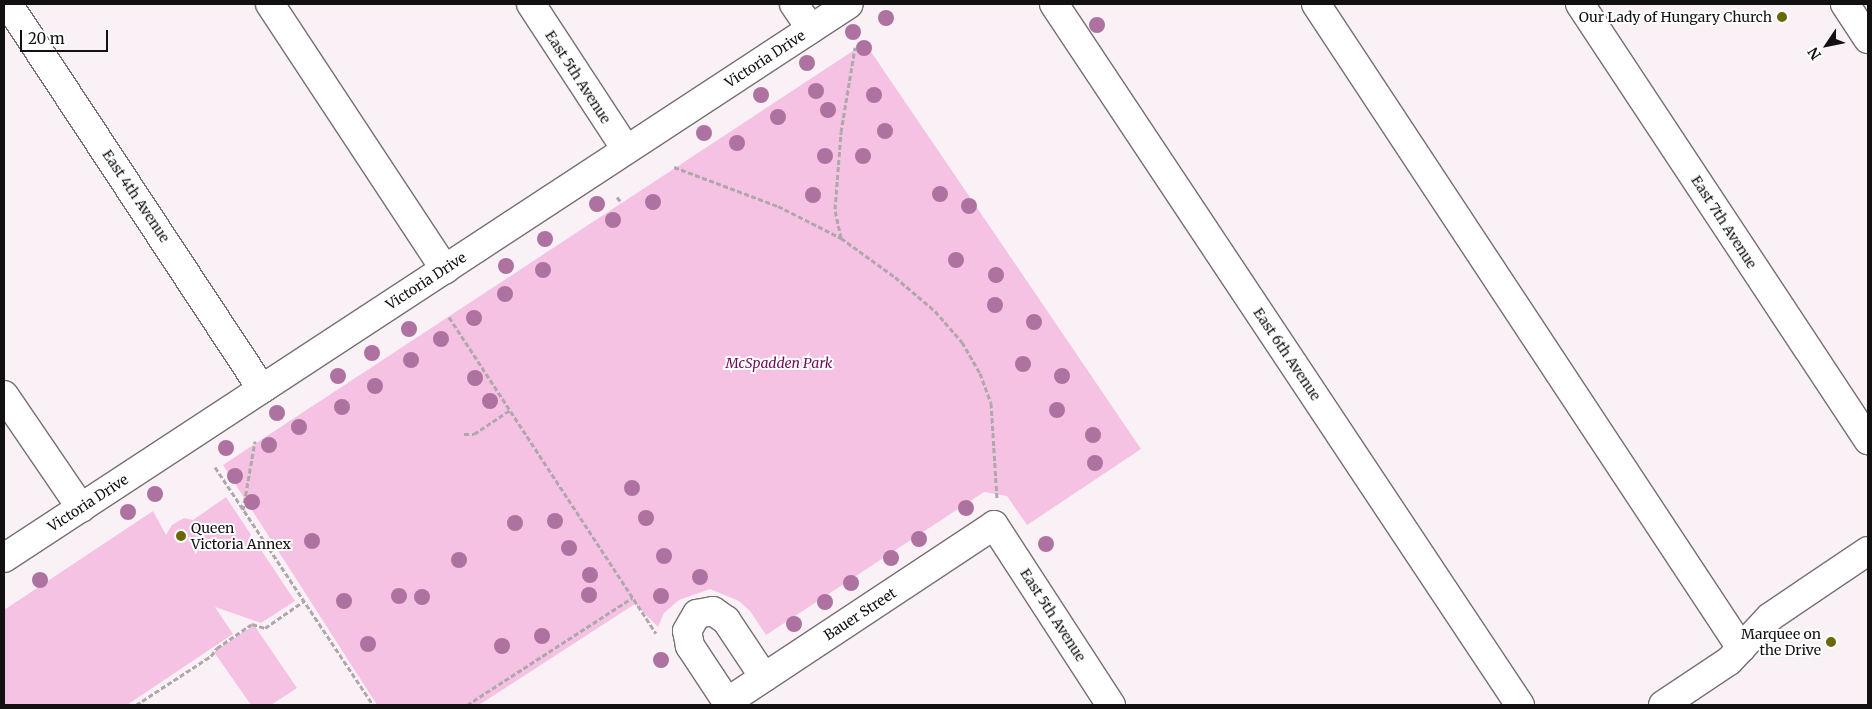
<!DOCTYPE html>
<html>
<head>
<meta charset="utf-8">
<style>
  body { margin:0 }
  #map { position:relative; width:1872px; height:709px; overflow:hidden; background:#faf1f6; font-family:Merriweather,serif }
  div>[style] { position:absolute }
  .green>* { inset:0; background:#f6c2e3 }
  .path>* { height:3px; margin-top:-1.5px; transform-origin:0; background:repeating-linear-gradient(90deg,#aea7ab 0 5px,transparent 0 7.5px) }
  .roads { filter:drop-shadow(1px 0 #776f74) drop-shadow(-1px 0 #776f74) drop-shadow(0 1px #776f74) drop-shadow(0 -1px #776f74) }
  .minor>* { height:28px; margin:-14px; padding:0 14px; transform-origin:14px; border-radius:14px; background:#fff }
  .trees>* { width:16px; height:16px; margin:-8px; border-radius:50%; background:#ad729f }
  .dots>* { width:14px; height:14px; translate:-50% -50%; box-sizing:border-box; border:2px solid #fff; border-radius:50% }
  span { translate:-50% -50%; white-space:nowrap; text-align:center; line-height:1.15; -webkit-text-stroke:4px #fff; paint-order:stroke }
  .poi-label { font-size:14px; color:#131012 }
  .right { translate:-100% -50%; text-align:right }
  .left { translate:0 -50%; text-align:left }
  .street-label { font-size:14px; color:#131012 }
  .park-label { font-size:14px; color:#6e0b58; font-style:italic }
  .frame { position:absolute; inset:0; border:5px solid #131012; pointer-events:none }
  .north { position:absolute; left:1802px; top:20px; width:50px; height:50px; -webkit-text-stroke:4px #fff; paint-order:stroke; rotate:236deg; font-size:14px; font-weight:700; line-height:20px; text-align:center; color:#131012 }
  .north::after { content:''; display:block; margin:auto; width:18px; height:22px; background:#131012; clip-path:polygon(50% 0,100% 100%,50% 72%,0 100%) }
  .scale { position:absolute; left:20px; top:30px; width:88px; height:22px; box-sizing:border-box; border:2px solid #131012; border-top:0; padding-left:6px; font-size:15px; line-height:18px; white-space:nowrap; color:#131012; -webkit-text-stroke:4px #fff; paint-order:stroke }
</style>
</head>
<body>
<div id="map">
  <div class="green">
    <div style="clip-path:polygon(865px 43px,1141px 449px,1027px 525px,1007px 496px,984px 492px,766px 635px,750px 611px,739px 601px,710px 589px,679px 600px,664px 613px,658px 627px,635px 604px,479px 705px,377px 705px,223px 465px)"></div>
    <div style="clip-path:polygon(226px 497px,295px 601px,261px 623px,215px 607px,233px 634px,127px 705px,4px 705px,4px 610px,153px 511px,166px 535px,172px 525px,184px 518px,193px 520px)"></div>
    <div style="clip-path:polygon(254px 625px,297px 688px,271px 705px,251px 705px,214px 652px)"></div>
  </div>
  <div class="path">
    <div style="left:674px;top:167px;width:111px;rotate:20.6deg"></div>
    <div style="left:778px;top:206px;width:71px;rotate:26.9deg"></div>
    <div style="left:841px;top:238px;width:67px;rotate:35.8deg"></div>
    <div style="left:895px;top:277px;width:52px;rotate:40.4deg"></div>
    <div style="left:935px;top:311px;width:41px;rotate:48.9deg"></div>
    <div style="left:962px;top:342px;width:36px;rotate:60deg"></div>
    <div style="left:980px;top:373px;width:32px;rotate:70deg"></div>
    <div style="left:991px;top:403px;width:96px;rotate:86.4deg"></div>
    <div style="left:617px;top:197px;width:6px;rotate:51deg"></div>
    <div style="left:841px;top:238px;width:30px;rotate:-102deg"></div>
    <div style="left:835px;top:209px;width:77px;rotate:-85.5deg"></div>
    <div style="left:841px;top:132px;width:86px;rotate:-80.6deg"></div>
    <div style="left:449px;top:317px;width:378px;rotate:56.8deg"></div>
    <div style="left:464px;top:434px;width:10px"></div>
    <div style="left:474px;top:434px;width:43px;rotate:-33.7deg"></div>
    <div style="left:215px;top:467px;width:286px;rotate:56.4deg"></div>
    <div style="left:243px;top:510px;width:70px;rotate:-80.1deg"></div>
    <div style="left:136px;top:705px;width:90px;rotate:-33.2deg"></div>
    <div style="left:211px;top:656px;width:10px;rotate:-53deg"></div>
    <div style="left:217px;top:648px;width:42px;rotate:-34.4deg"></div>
    <div style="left:252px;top:624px;width:14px;rotate:17deg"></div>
    <div style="left:265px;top:628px;width:47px;rotate:-34.7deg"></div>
    <div style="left:467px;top:705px;width:197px;rotate:-33deg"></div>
  </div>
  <div class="roads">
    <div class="minor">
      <div style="left:8px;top:4px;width:461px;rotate:56.6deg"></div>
      <div style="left:270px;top:4px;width:318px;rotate:56.6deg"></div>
      <div style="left:531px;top:4px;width:173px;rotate:56.8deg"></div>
      <div style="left:794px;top:4px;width:30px;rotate:56deg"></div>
      <div style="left:1054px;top:4px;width:842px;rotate:56.39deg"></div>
      <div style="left:1316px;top:4px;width:772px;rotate:56.58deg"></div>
      <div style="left:1580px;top:4px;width:523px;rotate:56.55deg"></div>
      <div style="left:1845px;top:4px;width:42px;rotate:56.7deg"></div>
      <div style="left:4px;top:395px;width:137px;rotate:55.7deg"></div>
      <div style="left:4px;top:558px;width:1010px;rotate:-33.25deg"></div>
      <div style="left:727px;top:702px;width:320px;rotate:-33.5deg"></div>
      <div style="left:994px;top:525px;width:215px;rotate:57deg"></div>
      <div style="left:729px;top:705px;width:71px;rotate:-123.5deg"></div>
      <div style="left:690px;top:646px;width:15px;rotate:-101deg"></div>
      <div style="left:687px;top:631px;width:20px;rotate:-60deg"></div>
      <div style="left:697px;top:614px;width:16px;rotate:-11deg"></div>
      <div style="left:713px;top:611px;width:16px;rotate:35deg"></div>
      <div style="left:726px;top:620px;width:69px;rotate:56.3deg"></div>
      <div style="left:1663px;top:705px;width:79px;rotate:-33.7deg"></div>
      <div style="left:1729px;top:661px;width:60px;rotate:-47deg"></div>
      <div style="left:1770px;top:617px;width:118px;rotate:-34deg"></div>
    </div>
  </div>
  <div class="trees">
    <div style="left:886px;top:18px"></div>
    <div style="left:1097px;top:25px"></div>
    <div style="left:853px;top:32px"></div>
    <div style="left:864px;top:48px"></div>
    <div style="left:807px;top:63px"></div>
    <div style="left:816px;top:91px"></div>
    <div style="left:761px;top:95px"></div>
    <div style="left:874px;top:95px"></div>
    <div style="left:828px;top:110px"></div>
    <div style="left:778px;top:117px"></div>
    <div style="left:885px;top:131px"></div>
    <div style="left:704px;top:133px"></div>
    <div style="left:737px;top:143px"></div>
    <div style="left:825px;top:156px"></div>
    <div style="left:863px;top:156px"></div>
    <div style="left:940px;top:194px"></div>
    <div style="left:813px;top:195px"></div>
    <div style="left:653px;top:202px"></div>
    <div style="left:597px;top:204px"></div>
    <div style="left:969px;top:206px"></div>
    <div style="left:613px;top:220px"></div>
    <div style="left:545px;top:239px"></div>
    <div style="left:956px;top:260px"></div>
    <div style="left:506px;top:266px"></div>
    <div style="left:543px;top:270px"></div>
    <div style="left:996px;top:275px"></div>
    <div style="left:505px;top:294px"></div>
    <div style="left:995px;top:305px"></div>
    <div style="left:474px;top:318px"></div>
    <div style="left:1034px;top:322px"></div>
    <div style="left:409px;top:329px"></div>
    <div style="left:441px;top:339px"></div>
    <div style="left:372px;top:353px"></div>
    <div style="left:411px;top:360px"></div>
    <div style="left:1023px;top:364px"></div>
    <div style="left:338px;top:376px"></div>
    <div style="left:1062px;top:376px"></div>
    <div style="left:475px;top:378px"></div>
    <div style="left:375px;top:386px"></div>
    <div style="left:490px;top:401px"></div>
    <div style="left:342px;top:407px"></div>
    <div style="left:1057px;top:410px"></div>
    <div style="left:277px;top:413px"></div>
    <div style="left:299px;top:427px"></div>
    <div style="left:1093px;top:435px"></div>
    <div style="left:269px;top:445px"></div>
    <div style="left:226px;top:448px"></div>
    <div style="left:1095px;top:463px"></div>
    <div style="left:235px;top:476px"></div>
    <div style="left:632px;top:488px"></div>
    <div style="left:155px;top:494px"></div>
    <div style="left:252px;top:502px"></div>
    <div style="left:966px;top:508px"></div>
    <div style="left:128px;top:512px"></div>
    <div style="left:646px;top:518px"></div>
    <div style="left:555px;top:521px"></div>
    <div style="left:515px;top:523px"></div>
    <div style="left:919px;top:539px"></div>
    <div style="left:312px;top:541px"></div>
    <div style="left:1046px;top:544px"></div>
    <div style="left:569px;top:548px"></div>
    <div style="left:664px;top:556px"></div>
    <div style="left:891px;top:558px"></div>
    <div style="left:459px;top:560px"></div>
    <div style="left:590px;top:575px"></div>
    <div style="left:700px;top:577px"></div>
    <div style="left:40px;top:580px"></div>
    <div style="left:851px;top:583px"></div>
    <div style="left:589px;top:595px"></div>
    <div style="left:399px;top:596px"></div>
    <div style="left:661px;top:596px"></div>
    <div style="left:422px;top:597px"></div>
    <div style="left:344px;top:601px"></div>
    <div style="left:825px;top:602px"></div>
    <div style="left:794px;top:624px"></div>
    <div style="left:542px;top:636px"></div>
    <div style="left:368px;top:644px"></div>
    <div style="left:502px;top:646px"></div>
    <div style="left:661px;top:660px"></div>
  </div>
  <div class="dots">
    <div style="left:1782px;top:17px;background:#6a6801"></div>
    <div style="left:181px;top:536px;background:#6a6801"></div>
    <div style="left:1831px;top:642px;background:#6a6801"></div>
  </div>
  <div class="poi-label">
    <span class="right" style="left:1772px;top:17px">Our Lady of Hungary Church</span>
    <span class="left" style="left:191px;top:536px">Queen<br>Victoria Annex</span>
    <span class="right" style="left:1821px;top:642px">Marquee on<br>the Drive</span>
  </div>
  <div class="street-label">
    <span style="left:765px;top:59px;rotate:-33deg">Victoria Drive</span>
    <span style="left:578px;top:77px;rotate:57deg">East 5th Avenue</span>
    <span style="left:136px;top:196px;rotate:56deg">East 4th Avenue</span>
    <span style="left:1724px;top:222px;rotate:57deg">East 7th Avenue</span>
    <span style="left:426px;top:281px;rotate:-33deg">Victoria Drive</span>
    <span style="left:1287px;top:354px;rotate:56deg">East 6th Avenue</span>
    <span style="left:88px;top:503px;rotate:-33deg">Victoria Drive</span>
    <span style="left:860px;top:614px;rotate:-33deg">Bauer Street</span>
    <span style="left:1053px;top:615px;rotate:57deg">East 5th Avenue</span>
  </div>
  <div class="park-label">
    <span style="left:779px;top:363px">McSpadden Park</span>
  </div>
  <div class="frame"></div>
  <div class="north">N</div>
  <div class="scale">20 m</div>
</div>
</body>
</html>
